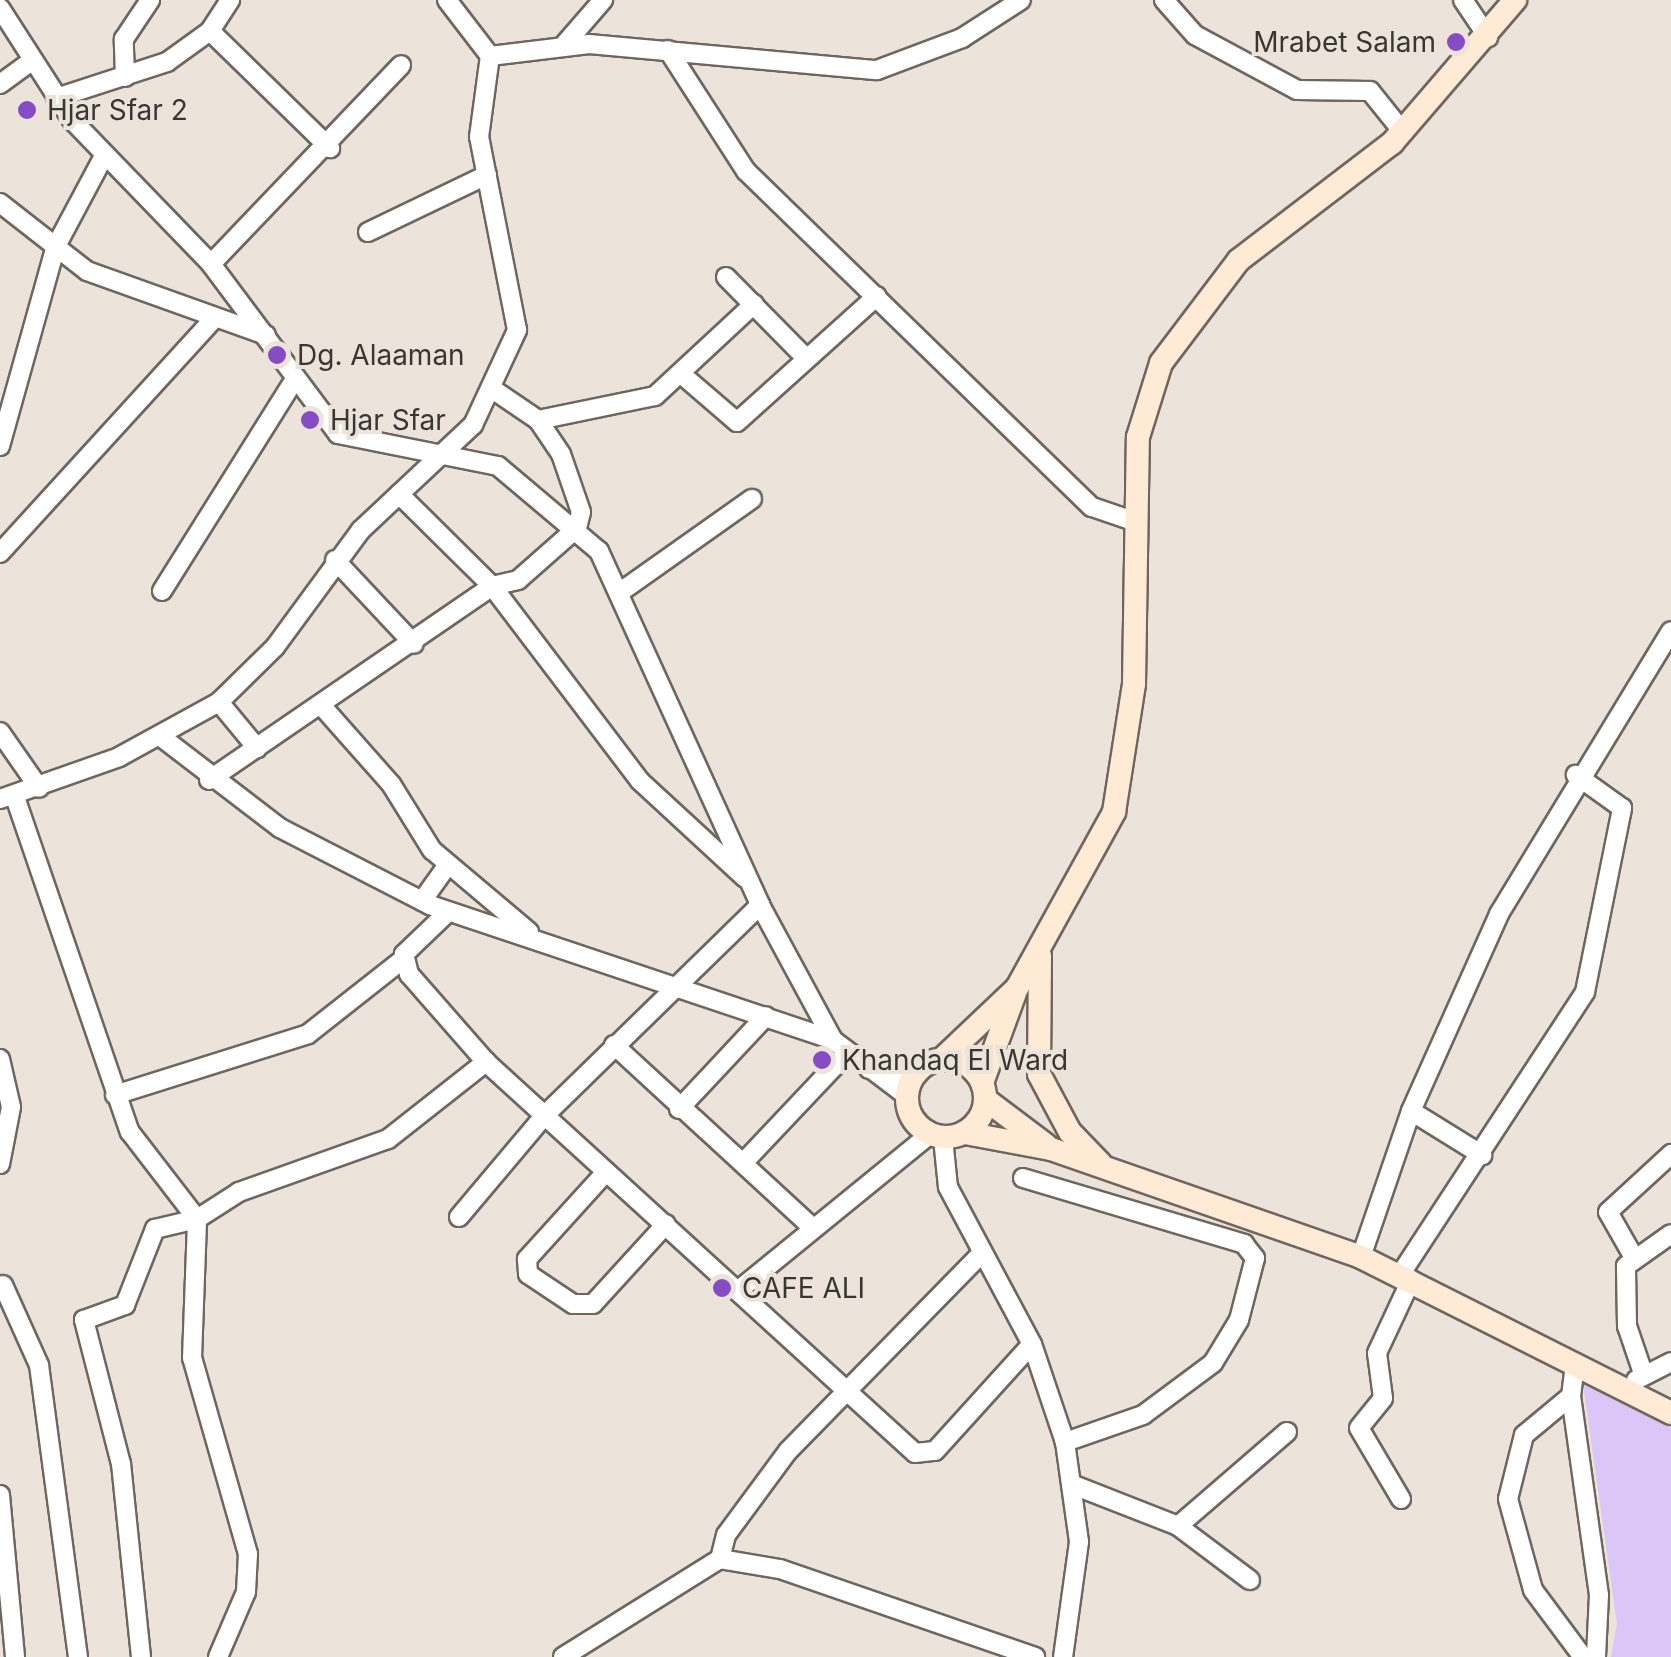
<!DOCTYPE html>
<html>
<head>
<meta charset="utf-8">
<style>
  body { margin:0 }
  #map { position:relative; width:1671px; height:1657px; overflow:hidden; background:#ece3da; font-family:Inter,sans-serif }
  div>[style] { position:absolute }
  .green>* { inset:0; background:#dac7f7 }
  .roads { filter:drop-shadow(2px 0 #6e665f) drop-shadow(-2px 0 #6e665f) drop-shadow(0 2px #6e665f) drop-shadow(0 -2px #6e665f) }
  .street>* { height:18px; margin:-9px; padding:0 9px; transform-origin:9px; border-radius:9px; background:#fff }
  .secondary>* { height:22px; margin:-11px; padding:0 11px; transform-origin:11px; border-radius:11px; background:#ffead5 }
  .secondary>.ring { margin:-11px; padding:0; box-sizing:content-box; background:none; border:22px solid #ffead5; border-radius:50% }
  .dots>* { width:28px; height:28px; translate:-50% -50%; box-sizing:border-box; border:5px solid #ece3da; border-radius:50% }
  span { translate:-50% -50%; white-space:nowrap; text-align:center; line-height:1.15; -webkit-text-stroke:8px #ece3da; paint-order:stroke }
  .poi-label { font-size:28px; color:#3a3633 }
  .right { translate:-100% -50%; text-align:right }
  .left { translate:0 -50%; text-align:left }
</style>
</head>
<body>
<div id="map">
  <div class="green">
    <div style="clip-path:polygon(1583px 1384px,1671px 1428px,1671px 1657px,1611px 1657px,1617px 1624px)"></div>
  </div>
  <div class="roads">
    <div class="street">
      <div style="left:447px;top:0;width:71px;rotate:52.5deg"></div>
      <div style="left:1164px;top:0;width:47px;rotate:48.5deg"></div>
      <div style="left:1195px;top:35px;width:116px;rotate:28.3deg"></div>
      <div style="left:1297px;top:90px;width:73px;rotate:0.8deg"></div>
      <div style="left:1370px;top:91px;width:53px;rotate:51.2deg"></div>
      <div style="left:1463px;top:0;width:45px;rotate:56deg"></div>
      <div style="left:0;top:8px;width:133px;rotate:57.3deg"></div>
      <div style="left:72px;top:120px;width:200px;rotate:46deg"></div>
      <div style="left:211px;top:264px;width:212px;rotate:53.2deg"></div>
      <div style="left:338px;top:434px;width:163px;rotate:11.3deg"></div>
      <div style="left:498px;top:466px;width:132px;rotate:40.1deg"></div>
      <div style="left:599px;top:551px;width:389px;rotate:65.5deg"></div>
      <div style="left:760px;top:905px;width:153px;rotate:61.6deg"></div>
      <div style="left:833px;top:1040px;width:93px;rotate:37.1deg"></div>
      <div style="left:210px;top:31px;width:168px;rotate:44.3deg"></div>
      <div style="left:564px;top:45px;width:60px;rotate:-49.1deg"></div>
      <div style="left:668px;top:50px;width:144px;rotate:57.2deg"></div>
      <div style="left:746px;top:171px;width:482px;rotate:44.2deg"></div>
      <div style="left:1092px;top:507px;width:43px;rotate:18.9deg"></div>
      <div style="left:125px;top:77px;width:38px;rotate:-92deg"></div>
      <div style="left:124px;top:39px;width:47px;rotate:-56.3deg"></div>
      <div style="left:0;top:84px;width:39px;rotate:-36deg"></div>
      <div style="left:56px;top:98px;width:117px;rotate:-18deg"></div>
      <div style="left:167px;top:62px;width:53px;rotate:-35.8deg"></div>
      <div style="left:210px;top:31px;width:37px;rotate:-57deg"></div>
      <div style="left:0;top:203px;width:110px;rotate:38deg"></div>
      <div style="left:87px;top:271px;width:190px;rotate:19.7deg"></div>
      <div style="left:368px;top:232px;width:132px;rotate:-25.6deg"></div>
      <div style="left:211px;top:264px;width:275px;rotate:-46.3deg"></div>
      <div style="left:726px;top:277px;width:115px;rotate:45.4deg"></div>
      <div style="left:680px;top:373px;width:75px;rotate:40.7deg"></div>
      <div style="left:737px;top:422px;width:188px;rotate:-42deg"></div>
      <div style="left:538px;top:420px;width:119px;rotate:-11.6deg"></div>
      <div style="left:655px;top:396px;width:135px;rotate:-42.9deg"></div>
      <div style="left:0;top:446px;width:208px;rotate:-74.4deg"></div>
      <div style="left:56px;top:246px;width:100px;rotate:-61.9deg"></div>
      <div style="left:399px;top:494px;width:131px;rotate:44.7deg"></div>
      <div style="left:492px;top:586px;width:245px;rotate:52.8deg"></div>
      <div style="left:640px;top:781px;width:143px;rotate:42.7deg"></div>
      <div style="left:0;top:553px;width:313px;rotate:-47.6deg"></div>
      <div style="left:335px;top:560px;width:115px;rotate:46.8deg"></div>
      <div style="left:162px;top:591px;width:244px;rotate:-57.9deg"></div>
      <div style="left:619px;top:593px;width:163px;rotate:-35.3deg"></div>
      <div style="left:219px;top:702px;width:60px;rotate:50.4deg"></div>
      <div style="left:321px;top:705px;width:106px;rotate:48.5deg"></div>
      <div style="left:391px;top:784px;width:78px;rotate:58.2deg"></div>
      <div style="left:432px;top:850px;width:127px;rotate:40.2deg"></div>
      <div style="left:0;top:732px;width:68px;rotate:55.1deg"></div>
      <div style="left:160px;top:736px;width:151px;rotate:37.5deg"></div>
      <div style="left:280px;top:828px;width:169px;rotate:27.2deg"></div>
      <div style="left:430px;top:905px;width:425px;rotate:18.5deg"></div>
      <div style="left:209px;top:780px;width:343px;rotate:-34.4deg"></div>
      <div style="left:492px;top:586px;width:27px;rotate:-13deg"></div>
      <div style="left:518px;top:580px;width:79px;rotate:-41.4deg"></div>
      <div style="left:577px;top:528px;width:16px;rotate:-76deg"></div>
      <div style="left:581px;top:512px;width:61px;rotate:-109deg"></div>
      <div style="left:561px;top:454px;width:41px;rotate:-124.1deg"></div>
      <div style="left:538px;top:420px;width:57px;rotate:-145.8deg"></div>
      <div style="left:15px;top:797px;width:354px;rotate:71.1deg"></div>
      <div style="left:130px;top:1132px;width:110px;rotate:52.4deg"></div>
      <div style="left:0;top:799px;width:126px;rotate:-19.4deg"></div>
      <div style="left:119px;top:757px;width:114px;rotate:-28.8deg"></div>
      <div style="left:219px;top:702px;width:78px;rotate:-44.5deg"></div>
      <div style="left:275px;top:647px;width:145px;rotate:-53.7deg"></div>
      <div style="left:361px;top:530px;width:154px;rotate:-43.2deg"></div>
      <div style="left:473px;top:425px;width:105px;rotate:-65.1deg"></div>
      <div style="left:517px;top:330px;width:197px;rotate:-101.1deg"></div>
      <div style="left:479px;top:137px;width:82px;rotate:-82.3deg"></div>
      <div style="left:490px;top:56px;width:100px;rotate:-6.9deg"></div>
      <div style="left:589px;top:44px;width:289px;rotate:5.2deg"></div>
      <div style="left:877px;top:70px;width:91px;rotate:-20.6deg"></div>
      <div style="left:962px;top:38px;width:70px;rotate:-32.8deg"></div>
      <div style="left:422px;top:901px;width:43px;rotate:-54.5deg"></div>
      <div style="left:448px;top:912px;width:61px;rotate:136.3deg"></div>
      <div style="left:404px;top:954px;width:21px;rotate:76deg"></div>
      <div style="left:409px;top:974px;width:117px;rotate:48.8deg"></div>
      <div style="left:486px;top:1062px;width:580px;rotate:42.35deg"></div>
      <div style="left:915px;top:1453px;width:20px;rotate:-6deg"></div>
      <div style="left:935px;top:1451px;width:144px;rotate:-47.8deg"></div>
      <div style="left:614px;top:1045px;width:266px;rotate:42.6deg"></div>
      <div style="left:0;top:1059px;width:49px;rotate:77.1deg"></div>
      <div style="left:11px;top:1107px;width:58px;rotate:100.9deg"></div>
      <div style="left:869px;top:1069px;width:48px;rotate:3.6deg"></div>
      <div style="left:115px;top:1095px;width:202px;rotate:-17.5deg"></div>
      <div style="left:308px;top:1034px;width:120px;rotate:-38.2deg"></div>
      <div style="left:679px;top:1109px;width:127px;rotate:-46.9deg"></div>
      <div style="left:1411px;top:1111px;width:84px;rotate:31.8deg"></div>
      <div style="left:943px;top:1138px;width:49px;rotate:84.2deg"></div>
      <div style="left:948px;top:1187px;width:178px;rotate:61.9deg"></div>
      <div style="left:1032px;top:1344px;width:103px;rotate:71.4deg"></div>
      <div style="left:1065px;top:1442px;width:101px;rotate:82deg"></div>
      <div style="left:1079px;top:1542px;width:116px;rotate:97.9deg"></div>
      <div style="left:743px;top:1163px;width:150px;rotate:-46.6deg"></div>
      <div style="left:606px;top:1172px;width:118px;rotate:132.2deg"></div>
      <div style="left:527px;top:1259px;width:15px;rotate:86deg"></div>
      <div style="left:528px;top:1274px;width:54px;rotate:33.7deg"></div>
      <div style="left:573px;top:1304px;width:20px"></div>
      <div style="left:593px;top:1304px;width:108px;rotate:-47.6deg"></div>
      <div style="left:1023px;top:1178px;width:231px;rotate:16.6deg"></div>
      <div style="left:1244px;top:1244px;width:18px;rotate:52deg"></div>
      <div style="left:1255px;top:1258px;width:64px;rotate:104.5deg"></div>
      <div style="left:1239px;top:1320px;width:50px;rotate:121.2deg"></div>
      <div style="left:1213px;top:1363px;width:87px;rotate:143.4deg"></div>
      <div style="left:1143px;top:1415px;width:83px;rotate:160.9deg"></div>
      <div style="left:459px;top:1217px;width:133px;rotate:-49.9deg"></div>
      <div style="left:545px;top:1115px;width:301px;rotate:-44.3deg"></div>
      <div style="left:982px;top:1253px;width:277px;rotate:134.4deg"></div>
      <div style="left:788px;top:1451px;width:104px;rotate:126.4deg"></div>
      <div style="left:726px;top:1535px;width:25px;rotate:104deg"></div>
      <div style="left:720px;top:1559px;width:61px;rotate:9.5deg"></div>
      <div style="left:780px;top:1569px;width:270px;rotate:19deg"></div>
      <div style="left:1632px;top:1254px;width:48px;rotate:-119.7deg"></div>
      <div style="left:1608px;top:1212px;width:86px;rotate:-42.6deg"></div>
      <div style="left:1361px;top:1257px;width:154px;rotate:-71.1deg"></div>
      <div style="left:1411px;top:1111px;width:216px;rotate:-65.9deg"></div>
      <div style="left:1499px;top:914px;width:331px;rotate:-58.7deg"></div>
      <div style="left:1400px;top:1275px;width:338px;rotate:-56.8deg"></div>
      <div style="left:1585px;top:992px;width:188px;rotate:-78.6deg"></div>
      <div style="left:1622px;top:808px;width:57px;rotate:-144.3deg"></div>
      <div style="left:3px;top:1285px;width:88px;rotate:65.8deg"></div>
      <div style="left:39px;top:1365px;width:295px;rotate:82.4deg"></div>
      <div style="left:740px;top:1289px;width:245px;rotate:-39.2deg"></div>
      <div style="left:1575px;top:1364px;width:32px;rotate:97deg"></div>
      <div style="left:1571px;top:1396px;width:201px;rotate:82deg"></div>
      <div style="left:1599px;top:1595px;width:62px;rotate:92.8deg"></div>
      <div style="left:1643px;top:1373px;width:50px;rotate:-108.8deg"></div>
      <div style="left:1627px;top:1326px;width:60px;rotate:-91deg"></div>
      <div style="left:1626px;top:1266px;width:55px;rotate:-35.4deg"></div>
      <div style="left:1636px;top:1380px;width:39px;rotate:-27deg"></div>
      <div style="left:1571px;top:1396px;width:61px;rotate:140.3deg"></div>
      <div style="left:1524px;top:1435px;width:66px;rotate:104deg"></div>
      <div style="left:1508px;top:1499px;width:94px;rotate:74.6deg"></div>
      <div style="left:1533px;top:1590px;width:84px;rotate:53.3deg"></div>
      <div style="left:1071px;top:1484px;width:115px;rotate:21.4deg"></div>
      <div style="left:1178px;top:1526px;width:144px;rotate:-40.8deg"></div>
      <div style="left:0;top:1495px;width:163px;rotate:84.7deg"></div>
      <div style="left:1401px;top:1499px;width:82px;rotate:-120.6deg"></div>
      <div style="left:1359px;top:1428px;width:38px;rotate:-51deg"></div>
      <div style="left:1383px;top:1398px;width:45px;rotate:-97.6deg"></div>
      <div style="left:1377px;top:1353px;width:81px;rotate:-65deg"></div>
      <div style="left:1178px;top:1526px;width:90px;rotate:36.9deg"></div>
      <div style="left:141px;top:1657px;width:194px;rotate:-95.9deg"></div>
      <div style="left:121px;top:1464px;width:149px;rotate:-104.4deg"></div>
      <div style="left:84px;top:1320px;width:44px;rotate:-20.1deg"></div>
      <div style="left:125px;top:1305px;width:82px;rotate:-68.5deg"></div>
      <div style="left:155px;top:1229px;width:43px;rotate:-13.4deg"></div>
      <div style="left:218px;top:1657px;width:71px;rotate:-66.7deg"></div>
      <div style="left:246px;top:1592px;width:38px;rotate:-87deg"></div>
      <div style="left:248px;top:1554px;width:204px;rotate:-105.9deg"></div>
      <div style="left:192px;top:1358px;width:139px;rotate:-87.9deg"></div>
      <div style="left:197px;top:1219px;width:50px;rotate:-32.7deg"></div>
      <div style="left:239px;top:1192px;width:158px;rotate:-19.6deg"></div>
      <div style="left:388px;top:1139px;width:125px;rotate:-38.2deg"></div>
      <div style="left:563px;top:1657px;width:185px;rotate:-32deg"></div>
    </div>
    <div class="secondary">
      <div style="left:1040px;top:956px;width:118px;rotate:90.5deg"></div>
      <div style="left:1039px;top:1074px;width:66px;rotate:61.9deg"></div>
      <div style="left:1070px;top:1132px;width:43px;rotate:45.9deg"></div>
      <div class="ring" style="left:907px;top:1059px;width:56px;height:56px"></div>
      <div style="left:941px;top:1060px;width:105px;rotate:-43.5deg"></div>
      <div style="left:1017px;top:988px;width:201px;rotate:-61.1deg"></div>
      <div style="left:1114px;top:812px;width:130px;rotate:-81.1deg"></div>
      <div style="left:1134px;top:684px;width:247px;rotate:-89.1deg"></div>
      <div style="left:1138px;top:437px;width:77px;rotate:-72.7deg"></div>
      <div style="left:1161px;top:363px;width:129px;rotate:-52.9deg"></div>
      <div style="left:1239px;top:260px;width:193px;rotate:-37.4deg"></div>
      <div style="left:1392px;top:143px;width:189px;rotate:-49.3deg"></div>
      <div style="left:982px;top:1083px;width:96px;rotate:-69.9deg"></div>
      <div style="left:985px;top:1099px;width:76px;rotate:37deg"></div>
      <div style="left:965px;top:1133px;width:87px;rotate:10.5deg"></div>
      <div style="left:1051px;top:1149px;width:328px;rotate:19.2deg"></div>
      <div style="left:1361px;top:1257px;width:347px;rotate:26.7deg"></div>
    </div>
  </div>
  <div class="dots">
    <div style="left:1456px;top:42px;background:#854cc3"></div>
    <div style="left:27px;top:110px;background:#854cc3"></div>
    <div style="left:277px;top:355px;background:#854cc3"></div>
    <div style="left:310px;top:420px;background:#854cc3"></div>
    <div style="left:822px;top:1060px;background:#854cc3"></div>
    <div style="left:722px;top:1288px;background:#854cc3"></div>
  </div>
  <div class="poi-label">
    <span class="right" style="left:1436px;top:42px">Mrabet Salam</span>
    <span class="left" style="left:47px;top:110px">Hjar Sfar 2</span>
    <span class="left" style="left:297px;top:355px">Dg. Alaaman</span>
    <span class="left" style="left:330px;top:420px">Hjar Sfar</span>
    <span class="left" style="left:842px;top:1060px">Khandaq El Ward</span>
    <span class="left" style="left:742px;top:1288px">CAFE ALI</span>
  </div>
</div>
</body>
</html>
